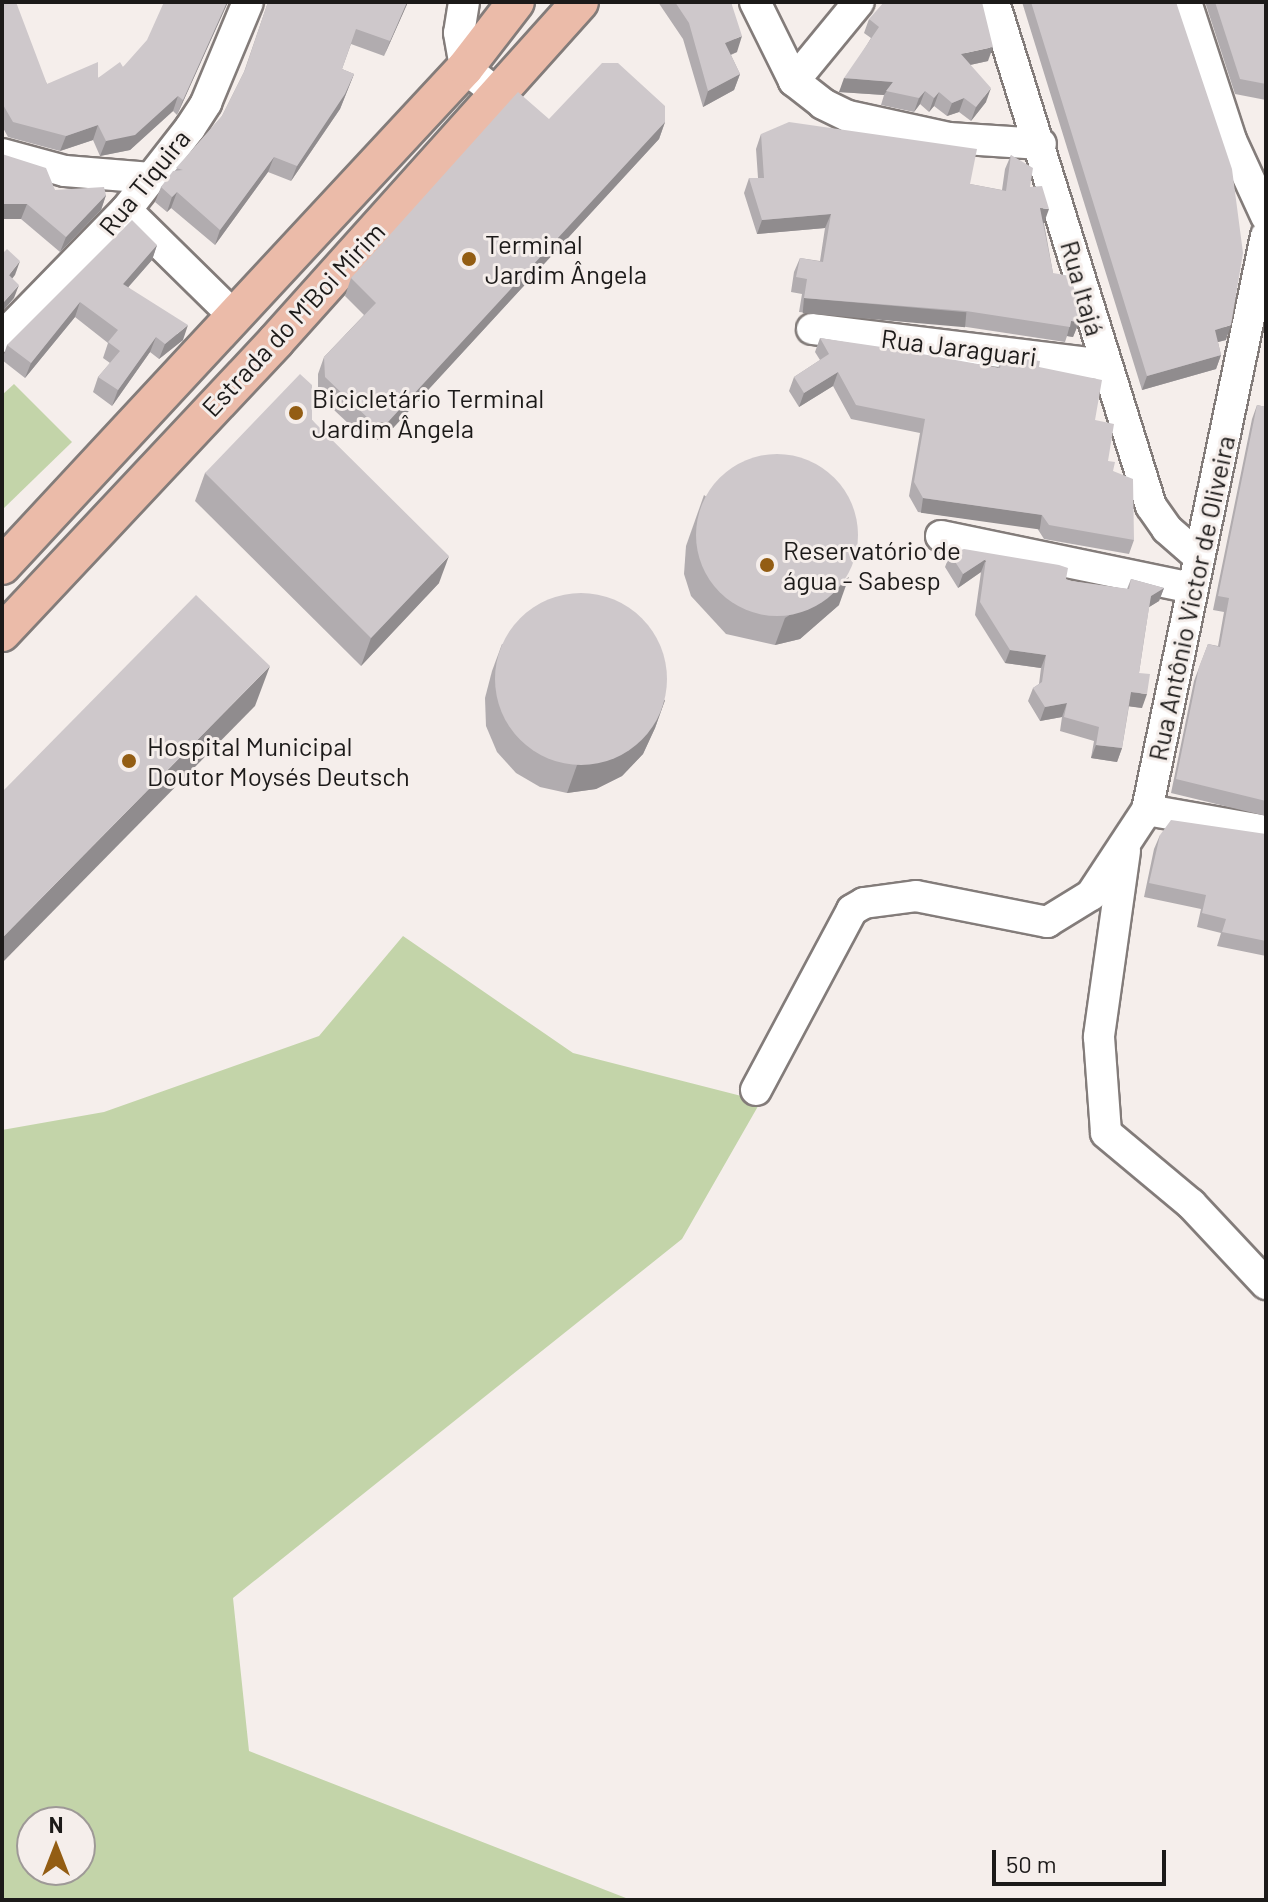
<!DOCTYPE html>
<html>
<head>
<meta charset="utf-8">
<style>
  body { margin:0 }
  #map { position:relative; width:1268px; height:1902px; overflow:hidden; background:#f5eeeb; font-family:Barlow,sans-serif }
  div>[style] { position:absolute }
  .green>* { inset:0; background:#c3d4a9 }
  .roads { filter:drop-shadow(2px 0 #837c7a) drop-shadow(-2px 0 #837c7a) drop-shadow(0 2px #837c7a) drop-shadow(0 -2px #837c7a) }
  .minor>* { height:30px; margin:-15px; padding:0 15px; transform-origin:15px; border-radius:15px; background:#fff }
  .major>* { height:36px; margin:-18px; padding:0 18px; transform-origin:18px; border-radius:18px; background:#ebbba9 }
  .wall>* { inset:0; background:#b1acaf }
  .shaded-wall>* { inset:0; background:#908c8e; transform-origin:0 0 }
  .building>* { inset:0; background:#cec8cb }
  .round { border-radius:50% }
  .dots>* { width:22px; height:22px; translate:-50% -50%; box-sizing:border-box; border:4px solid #f5eeeb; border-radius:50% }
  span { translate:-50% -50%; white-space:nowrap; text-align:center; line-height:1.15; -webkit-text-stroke:6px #f5eeeb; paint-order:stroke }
  .street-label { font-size:26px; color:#1c1a19 }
  .poi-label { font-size:26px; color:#1c1a19 }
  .left { translate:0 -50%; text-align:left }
  .frame { position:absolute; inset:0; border:4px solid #1c1a19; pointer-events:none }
  .north { position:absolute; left:16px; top:1806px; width:80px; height:80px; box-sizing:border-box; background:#f5eeeb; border:2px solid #9e9997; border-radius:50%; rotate:0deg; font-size:22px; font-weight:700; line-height:32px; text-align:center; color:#1c1a19 }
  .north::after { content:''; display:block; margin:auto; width:28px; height:36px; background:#935d13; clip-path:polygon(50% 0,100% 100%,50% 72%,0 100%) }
  .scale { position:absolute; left:992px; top:1850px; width:174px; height:36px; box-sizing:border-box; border:4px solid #1c1a19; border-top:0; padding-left:10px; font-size:24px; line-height:28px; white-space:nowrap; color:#1c1a19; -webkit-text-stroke:6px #f5eeeb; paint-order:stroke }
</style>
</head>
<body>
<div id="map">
  <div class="green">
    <div style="clip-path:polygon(14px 384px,72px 442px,2px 510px,2px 395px)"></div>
    <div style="clip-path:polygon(evenodd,403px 936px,573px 1053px,761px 1101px,682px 1239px,233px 1598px,249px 1751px,631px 1900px,2px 1900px,2px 1130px,104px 1112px,319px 1036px,403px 936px,32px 1822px,80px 1822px,80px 1870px,32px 1870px,32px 1822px)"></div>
  </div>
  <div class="roads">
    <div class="minor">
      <div style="left:464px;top:2px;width:31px;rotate:99deg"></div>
      <div style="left:459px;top:33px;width:36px;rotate:80deg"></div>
      <div style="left:465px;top:68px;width:43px;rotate:38.5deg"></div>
      <div style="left:755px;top:2px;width:88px;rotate:63.7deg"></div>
      <div style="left:794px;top:81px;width:37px;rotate:38deg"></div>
      <div style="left:823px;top:104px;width:28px;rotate:26deg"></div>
      <div style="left:848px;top:116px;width:103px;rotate:12.3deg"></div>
      <div style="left:949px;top:138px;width:92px;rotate:3.7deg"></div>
      <div style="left:994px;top:2px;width:528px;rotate:72.7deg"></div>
      <div style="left:1151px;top:506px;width:28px;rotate:55deg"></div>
      <div style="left:1167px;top:529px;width:43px;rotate:41.2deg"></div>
      <div style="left:1186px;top:2px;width:145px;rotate:71.9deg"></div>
      <div style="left:1231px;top:140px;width:84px;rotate:65.3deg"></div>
      <div style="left:794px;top:81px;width:102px;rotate:-50.6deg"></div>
      <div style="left:2px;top:154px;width:65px;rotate:15.1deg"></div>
      <div style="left:65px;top:171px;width:86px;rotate:4.7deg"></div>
      <div style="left:126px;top:210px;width:153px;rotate:44.5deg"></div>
      <div style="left:812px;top:329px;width:296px;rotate:7deg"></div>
      <div style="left:2px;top:337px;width:177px;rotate:-45.7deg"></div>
      <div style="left:126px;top:210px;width:104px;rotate:-52deg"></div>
      <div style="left:190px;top:128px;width:30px;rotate:-57deg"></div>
      <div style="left:206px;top:103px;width:109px;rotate:-67.4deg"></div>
      <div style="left:941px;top:536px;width:257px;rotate:11.7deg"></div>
      <div style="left:1147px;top:810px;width:121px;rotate:10deg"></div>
      <div style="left:1125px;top:851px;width:188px;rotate:98deg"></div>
      <div style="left:1099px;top:1037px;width:96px;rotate:85.8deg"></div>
      <div style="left:1106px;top:1133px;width:111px;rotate:39.9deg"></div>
      <div style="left:1191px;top:1204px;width:110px;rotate:46.8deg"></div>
      <div style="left:756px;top:1090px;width:204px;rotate:-61.9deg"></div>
      <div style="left:852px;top:910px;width:14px;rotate:-30deg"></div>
      <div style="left:864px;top:903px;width:52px;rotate:-7.7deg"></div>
      <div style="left:916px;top:896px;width:134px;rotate:11.2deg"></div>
      <div style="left:1047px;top:922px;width:52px;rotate:-31.5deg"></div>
      <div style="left:1091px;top:895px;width:102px;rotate:-56.6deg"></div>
      <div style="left:1147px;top:810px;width:586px;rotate:-78.29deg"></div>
    </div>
    <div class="major">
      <div style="left:2px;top:566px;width:680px;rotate:-47.09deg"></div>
      <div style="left:465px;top:68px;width:83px;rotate:-52.3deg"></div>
      <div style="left:2px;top:633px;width:400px;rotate:-46.8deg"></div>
      <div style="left:276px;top:341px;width:455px;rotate:-48.1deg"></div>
    </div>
  </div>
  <div class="wall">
    <div style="clip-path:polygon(2px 2px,47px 84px,98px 78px,123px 67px,228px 2px,177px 115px,173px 111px,130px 150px,100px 156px,93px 140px,60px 151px,8px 137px,2px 126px)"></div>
    <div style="clip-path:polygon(268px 2px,408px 2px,384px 56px,351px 44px,342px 69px,354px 74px,340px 109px,291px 181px,268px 172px,215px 245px,171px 208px,167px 212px,155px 202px,161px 187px,222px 116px,244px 72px)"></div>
    <div style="clip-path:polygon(658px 2px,731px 2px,737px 52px,731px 55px,740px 74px,734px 90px,703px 107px,683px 39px)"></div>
    <div style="clip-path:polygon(1022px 2px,1176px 2px,1226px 340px,1218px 342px,1221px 355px,1216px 369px,1142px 390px)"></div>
    <div style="clip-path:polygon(1205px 2px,1266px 2px,1266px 100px,1235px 94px)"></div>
    <div style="clip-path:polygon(869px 19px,988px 61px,970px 65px,986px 102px,971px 121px,959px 112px,947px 116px,934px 106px,929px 112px,920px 104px,914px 112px,881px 105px,884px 95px,839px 92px,871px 38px,864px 33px)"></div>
    <div style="clip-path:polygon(549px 119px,665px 122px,659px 139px,382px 440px,366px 440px,318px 395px,318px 374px,324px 357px,364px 315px,345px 296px,351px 278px)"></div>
    <div style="clip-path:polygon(761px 134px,970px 184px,1002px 190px,1005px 169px,1011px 155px,1030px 187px,1044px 223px,1053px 273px,1079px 322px,1073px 337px,1067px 336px,1065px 342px,960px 326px,799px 312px,802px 294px,791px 292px,794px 272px,800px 258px,820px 261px,825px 228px,757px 234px,744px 193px,749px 178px,758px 178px,756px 149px)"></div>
    <div style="clip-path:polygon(2px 154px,55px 190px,106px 195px,101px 210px,60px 252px,21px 219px,2px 219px)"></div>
    <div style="clip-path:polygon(157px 245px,152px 260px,128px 287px,183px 340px,159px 359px,150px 352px,112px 406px,93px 392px,98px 377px,110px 363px,103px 358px,108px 343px,75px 317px,25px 378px,2px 360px,7px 345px)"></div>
    <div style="clip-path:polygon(820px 338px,998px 368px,1003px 356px,1039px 367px,1095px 420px,1108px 461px,1113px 471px,1134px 540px,1129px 554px,1044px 539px,1037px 528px,918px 512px,909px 496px,920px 433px,851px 419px,833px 386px,799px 407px,789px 391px,794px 377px,820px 360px,815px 352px)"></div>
    <div style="clip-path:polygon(1257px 405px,1266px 407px,1266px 816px,1171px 793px,1194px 681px,1208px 644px,1218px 646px,1224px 612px,1213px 610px,1252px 419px)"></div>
    <div style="clip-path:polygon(312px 420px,439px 583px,361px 666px,195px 501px,205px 473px)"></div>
    <div style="clip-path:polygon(704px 495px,839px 605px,800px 639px,775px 645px,726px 634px,691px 596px,684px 574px,686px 546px)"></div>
    <div style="clip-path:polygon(950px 554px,1071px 581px,1127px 589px,1131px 579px,1164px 588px,1159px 601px,1149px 607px,1139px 673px,1142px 708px,1129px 706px,1122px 748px,1117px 762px,1091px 758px,1094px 741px,1060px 731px,1062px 717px,1040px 721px,1028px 701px,1033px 688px,1039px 684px,1041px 668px,1005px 663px,975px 615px,981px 572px,958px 588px,945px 567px)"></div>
    <div style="clip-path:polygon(502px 644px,665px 700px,655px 728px,643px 754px,622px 776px,596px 789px,567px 793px,540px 787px,516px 773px,497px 752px,486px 726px,485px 698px,492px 671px)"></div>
    <div style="clip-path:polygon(1266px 834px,1266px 956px,1217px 946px,1221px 933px,1197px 927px,1201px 909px,1144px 897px,1154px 849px,1160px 835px)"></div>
  </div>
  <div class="shaded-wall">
    <div style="clip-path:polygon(227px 2px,228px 2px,177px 115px,183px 100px)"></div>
    <div style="clip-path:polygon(407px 2px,408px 2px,384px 56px,390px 41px)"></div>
    <div style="clip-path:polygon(742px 36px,737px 52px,719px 59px,725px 43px)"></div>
    <div style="clip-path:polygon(993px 47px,988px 61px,956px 68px,961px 54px)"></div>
    <div style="clip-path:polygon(354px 74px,340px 109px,291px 181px,297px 166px)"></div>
    <div style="clip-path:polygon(740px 74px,734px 90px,703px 107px,708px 91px)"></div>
    <div style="clip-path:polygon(844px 78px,893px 82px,884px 95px,839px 92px)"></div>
    <div style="clip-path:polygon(991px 88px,986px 102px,971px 121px,976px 107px)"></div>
    <div style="clip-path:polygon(925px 91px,920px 104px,914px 112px,919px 98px)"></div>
    <div style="clip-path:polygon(939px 92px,934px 106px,929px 112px,934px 98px)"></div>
    <div style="clip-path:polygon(178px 96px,173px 111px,130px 150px,100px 156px,106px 141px)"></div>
    <div style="clip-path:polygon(964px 98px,959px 112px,947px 116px,952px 103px)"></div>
    <div style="clip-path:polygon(665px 122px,659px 139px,382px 440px,366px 440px,372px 422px)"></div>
    <div style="clip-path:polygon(98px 125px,93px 140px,60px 151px,66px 136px)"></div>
    <div style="clip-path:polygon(274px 157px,268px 172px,215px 245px,220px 230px)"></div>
    <div style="clip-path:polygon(177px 192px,171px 208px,167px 212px,172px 197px)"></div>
    <div style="clip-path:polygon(106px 195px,101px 210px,60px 252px,66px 237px)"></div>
    <div style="clip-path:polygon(2px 204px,27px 204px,21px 219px,2px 219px)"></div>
    <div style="clip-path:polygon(1040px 208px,1049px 209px,1044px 223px,1035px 222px)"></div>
    <div style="clip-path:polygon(831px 214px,825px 228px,757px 234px,762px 220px)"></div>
    <div style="clip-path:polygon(157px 245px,152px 260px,118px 299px,123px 284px)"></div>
    <div style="clip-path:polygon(20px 261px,15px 275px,4px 289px,9px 275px)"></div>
    <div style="clip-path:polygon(19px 285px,14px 298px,2px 312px,2px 304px)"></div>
    <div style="left:804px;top:298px;width:163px;height:15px;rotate:5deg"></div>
    <div style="clip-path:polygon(80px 302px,75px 317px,25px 378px,31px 363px)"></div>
    <div style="clip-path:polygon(1071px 321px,1079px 322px,1073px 337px,1067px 336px)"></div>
    <div style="clip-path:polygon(188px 325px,183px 340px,159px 359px,165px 344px)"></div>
    <div style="clip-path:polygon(1231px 325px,1226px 340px,1210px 344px,1215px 330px)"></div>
    <div style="clip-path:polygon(156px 337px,150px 352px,112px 406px,118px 390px)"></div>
    <div style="clip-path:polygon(1221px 355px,1216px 369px,1142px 390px,1147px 376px)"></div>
    <div style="clip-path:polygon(838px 372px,833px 386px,799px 407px,804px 393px)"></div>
    <div style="left:923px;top:498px;width:120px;height:15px;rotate:8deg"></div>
    <div style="clip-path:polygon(449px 556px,439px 583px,361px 666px,371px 638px)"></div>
    <div style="clip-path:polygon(986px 559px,981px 572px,958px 588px,963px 574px)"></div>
    <div style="clip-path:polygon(849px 577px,839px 605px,800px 639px,775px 645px,785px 618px)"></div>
    <div style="clip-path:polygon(1164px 588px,1159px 601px,1146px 609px,1151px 596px)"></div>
    <div style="clip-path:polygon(1010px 650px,1046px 655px,1041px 668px,1005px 663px)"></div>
    <div style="clip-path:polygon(270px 666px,255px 706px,2px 963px,2px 938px)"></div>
    <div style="clip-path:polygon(1131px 692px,1147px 694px,1142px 708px,1126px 706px)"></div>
    <div style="clip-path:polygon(665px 700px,655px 728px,643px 754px,622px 776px,596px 789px,567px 793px,577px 765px)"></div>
    <div style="clip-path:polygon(1067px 703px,1062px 717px,1040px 721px,1045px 707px)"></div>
    <div style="clip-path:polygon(1096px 745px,1122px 748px,1117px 762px,1091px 758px)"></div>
  </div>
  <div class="building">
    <div style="clip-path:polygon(2px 2px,16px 2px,47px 84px,98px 62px,98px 78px,120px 62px,123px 67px,147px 40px,164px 2px,227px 2px,183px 100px,178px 96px,135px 135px,106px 141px,98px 125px,66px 136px,13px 122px,2px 103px)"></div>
    <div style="clip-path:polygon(268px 2px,407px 2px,390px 41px,356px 29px,342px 69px,354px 74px,345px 94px,297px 166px,274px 157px,220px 230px,177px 192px,172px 197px,161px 187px,173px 171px,183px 170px,176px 168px,222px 116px,245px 70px)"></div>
    <div style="clip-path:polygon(675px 2px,731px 2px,742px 36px,725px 43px,740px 74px,708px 91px,689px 23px)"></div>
    <div style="clip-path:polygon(884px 2px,982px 2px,993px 47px,961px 54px,991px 88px,976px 107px,964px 98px,952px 103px,939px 92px,934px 98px,925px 91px,919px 98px,886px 91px,893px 82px,844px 78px,879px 27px,869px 19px)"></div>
    <div style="clip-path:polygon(1031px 2px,1176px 2px,1232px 169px,1243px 253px,1231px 325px,1215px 330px,1221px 355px,1147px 376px)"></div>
    <div style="clip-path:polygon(1215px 2px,1266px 2px,1266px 84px,1240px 79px)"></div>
    <div style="clip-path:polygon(602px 63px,618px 63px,665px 106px,665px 122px,388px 422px,372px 422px,325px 377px,324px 357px,376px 303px,351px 278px,518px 92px,549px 119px)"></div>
    <div style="clip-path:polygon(789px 122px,977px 149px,970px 184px,1006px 191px,1011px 155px,1033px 168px,1030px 187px,1042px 186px,1049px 209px,1040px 208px,1053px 273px,1070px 276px,1081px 309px,1079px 322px,1071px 321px,1070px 327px,966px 311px,804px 298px,807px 279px,796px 277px,800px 258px,823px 262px,831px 214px,762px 220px,749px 178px,764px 178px,761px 134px)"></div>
    <div style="clip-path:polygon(2px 154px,46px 168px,55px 190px,104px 187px,106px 195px,66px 237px,27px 204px,2px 204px)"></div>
    <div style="clip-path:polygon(132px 220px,157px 245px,123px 284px,188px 325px,165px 344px,156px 337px,118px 390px,98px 377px,120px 351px,108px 342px,118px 330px,80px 302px,31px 363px,7px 345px)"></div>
    <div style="clip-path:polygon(7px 249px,20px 261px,9px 275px,19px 285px,2px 304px,2px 254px)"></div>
    <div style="clip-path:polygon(820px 338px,902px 350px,907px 344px,924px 346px,922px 354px,1000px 368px,1003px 356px,1040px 361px,1039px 367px,1102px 380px,1095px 420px,1114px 424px,1108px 461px,1115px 462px,1113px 471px,1133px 479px,1134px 540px,1049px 525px,1042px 515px,923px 498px,914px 482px,925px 419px,856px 405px,838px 372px,804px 393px,794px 377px,829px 354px)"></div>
    <div style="clip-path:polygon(300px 374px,312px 385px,312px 420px,449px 556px,371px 638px,205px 473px)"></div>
    <div style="clip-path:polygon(1257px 405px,1266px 407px,1266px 801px,1176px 779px,1199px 667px,1208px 644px,1220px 647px,1229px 598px,1218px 596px)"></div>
    <div class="round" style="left:696px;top:454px;width:162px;height:162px"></div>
    <div style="clip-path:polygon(964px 549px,1059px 565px,1068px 568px,1066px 579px,1071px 581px,1129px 589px,1131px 579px,1164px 588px,1151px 596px,1144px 639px,1139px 673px,1150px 674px,1147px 694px,1131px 692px,1122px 748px,1096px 745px,1099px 727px,1064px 717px,1067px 703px,1045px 707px,1033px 688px,1042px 682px,1046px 655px,1010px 650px,980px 602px,986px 559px,963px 574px,950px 554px)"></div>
    <div class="round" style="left:495px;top:593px;width:172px;height:172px"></div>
    <div style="clip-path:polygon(196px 595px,270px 666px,2px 938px,2px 792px)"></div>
    <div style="clip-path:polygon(1171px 820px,1266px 834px,1266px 941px,1222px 932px,1226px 919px,1202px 913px,1206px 895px,1149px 883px,1160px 835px)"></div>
  </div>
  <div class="dots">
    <div style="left:469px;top:259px;background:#935d13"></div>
    <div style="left:296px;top:413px;background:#935d13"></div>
    <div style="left:767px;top:565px;background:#935d13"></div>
    <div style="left:129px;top:761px;background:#935d13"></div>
  </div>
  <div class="street-label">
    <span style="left:144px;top:182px;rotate:-51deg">Rua Tiquira</span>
    <span style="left:1083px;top:288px;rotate:74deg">Rua Itajá</span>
    <span style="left:293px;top:319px;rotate:-47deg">Estrada do M'Boi Mirim</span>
    <span style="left:959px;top:347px;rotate:7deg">Rua Jaraguari</span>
    <span style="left:1191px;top:598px;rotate:-78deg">Rua Antônio Victor de Oliveira</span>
  </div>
  <div class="poi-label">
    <span class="left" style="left:485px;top:259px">Terminal<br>Jardim Ângela</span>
    <span class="left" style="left:312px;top:413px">Bicicletário Terminal<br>Jardim Ângela</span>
    <span class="left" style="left:783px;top:565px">Reservatório de<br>água - Sabesp</span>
    <span class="left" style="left:147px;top:761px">Hospital Municipal<br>Doutor Moysés Deutsch</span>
  </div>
  <div class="frame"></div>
  <div class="north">N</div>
  <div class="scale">50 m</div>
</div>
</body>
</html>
